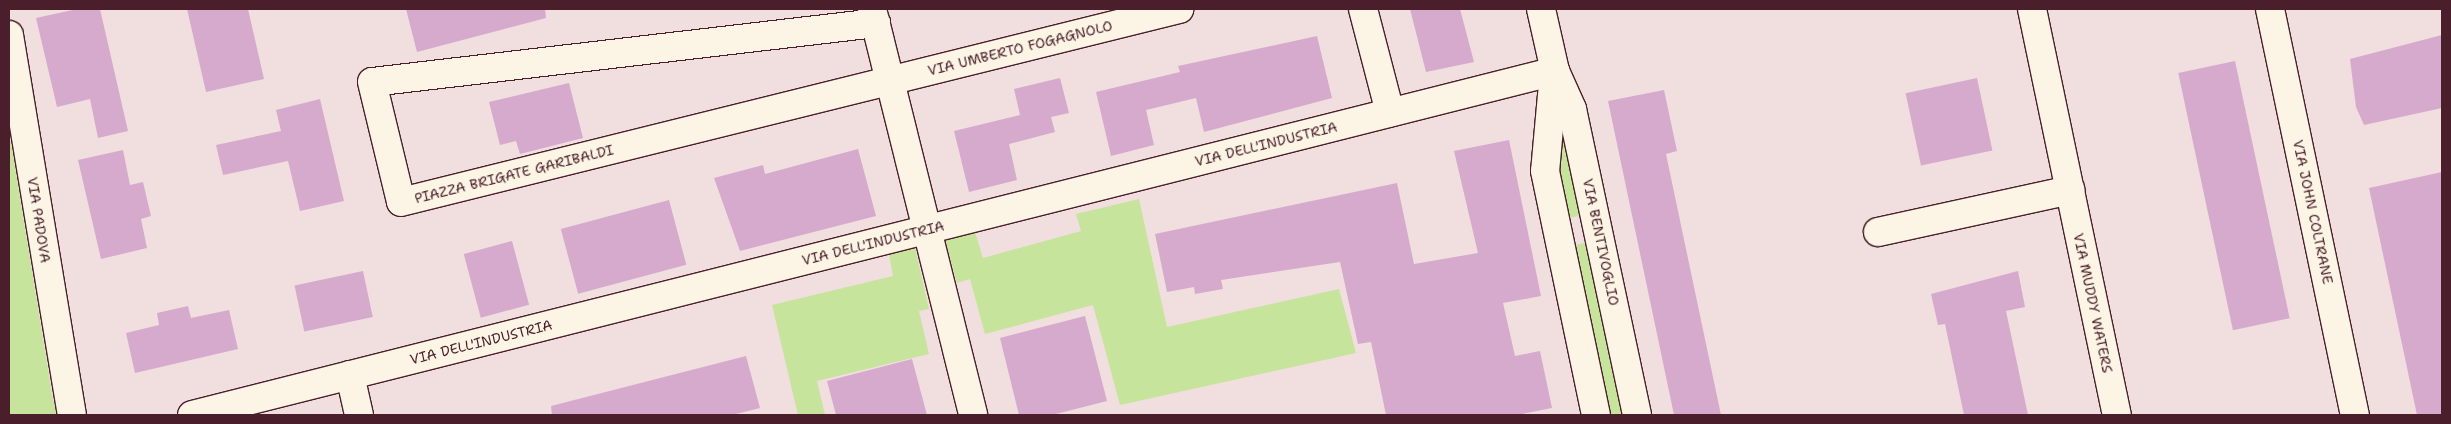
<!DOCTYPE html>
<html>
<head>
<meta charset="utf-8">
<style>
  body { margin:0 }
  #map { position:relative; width:2451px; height:424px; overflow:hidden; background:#f1dede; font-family:"Shantell Sans",sans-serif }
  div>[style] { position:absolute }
  .green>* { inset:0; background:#c7e49c; transform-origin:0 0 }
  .building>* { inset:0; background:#d6aacd; transform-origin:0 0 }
  .roads { filter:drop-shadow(1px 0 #4a1f2b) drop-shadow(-1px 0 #4a1f2b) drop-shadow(0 1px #4a1f2b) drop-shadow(0 -1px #4a1f2b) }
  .street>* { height:28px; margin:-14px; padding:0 14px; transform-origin:14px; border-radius:14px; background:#fcf5e5 }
  .secondary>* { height:28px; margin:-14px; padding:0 14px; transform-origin:14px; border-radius:14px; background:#fcf5e5 }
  span { translate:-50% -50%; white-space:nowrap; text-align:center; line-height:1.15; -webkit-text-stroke:5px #fcf5e5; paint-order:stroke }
  .street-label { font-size:14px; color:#4a1f2b }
  .frame { position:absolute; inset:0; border:10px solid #4a1f2b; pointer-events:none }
</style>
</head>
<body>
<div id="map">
  <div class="green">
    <div style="clip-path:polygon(1562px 105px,1583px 215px,1563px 219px,1555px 170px)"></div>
    <div style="clip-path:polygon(9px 130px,53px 400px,57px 415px,9px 415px)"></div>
    <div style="clip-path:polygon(1139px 199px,1167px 327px,1339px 289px,1356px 353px,1120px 405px,1093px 305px,985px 334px,970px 279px,957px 283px,945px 240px,975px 232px,983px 258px,1081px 231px,1076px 214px)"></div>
    <div style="left:1589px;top:242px;width:177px;height:21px;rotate:78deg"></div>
    <div style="clip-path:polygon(915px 248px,929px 309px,919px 311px,929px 354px,817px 381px,825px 415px,798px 415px,772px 305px,893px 276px,889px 254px)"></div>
  </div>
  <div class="building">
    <div style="clip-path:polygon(77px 9px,100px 9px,128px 131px,98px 138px,90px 99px,57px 107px,36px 18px)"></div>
    <div style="clip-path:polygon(187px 9px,248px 9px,264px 79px,206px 92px)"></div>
    <div style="clip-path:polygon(406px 9px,545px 9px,546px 18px,417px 52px)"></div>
    <div style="clip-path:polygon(1410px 9px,1460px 9px,1474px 62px,1426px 72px)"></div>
    <div style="clip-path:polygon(2442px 35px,2442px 108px,2364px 125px,2356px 107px,2350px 59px)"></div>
    <div style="clip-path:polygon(1317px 36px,1332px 98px,1204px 132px,1196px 98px,1146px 110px,1154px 145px,1111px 156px,1096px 92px,1180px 72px,1178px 66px)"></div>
    <div style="left:2235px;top:61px;width:263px;height:58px;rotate:78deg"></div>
    <div style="clip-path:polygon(1060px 78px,1069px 113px,1051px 117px,1055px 132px,1009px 144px,1017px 180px,969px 192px,954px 131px,1020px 115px,1014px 89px)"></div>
    <div style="left:1977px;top:78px;width:74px;height:73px;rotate:78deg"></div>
    <div style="clip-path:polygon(569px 83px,583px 138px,520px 154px,516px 141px,500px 145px,489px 102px)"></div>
    <div style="clip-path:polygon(1664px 90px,1677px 151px,1666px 154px,1721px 415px,1674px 415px,1608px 101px)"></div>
    <div style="clip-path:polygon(320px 99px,344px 201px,300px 211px,288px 161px,223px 175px,216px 145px,281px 131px,276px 110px)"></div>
    <div style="clip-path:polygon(1509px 140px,1541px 296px,1503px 303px,1515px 356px,1540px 351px,1552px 408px,1517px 415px,1386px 415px,1371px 342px,1358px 344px,1340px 262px,1221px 280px,1223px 289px,1195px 294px,1194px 287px,1167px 292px,1155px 234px,1397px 183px,1414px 264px,1478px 253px,1454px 151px)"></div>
    <div style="clip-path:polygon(858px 149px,876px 216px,740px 251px,714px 178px,763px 165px,765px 174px)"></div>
    <div style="clip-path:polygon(123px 150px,130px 185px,143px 182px,151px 216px,141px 219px,147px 248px,101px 259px,78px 160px)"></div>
    <div style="clip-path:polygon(2442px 172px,2442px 415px,2417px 415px,2369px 188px)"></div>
    <div style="left:669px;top:200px;width:67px;height:112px;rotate:75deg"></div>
    <div style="left:512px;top:241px;width:66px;height:50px;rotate:75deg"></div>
    <div style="left:363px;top:271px;width:47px;height:70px;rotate:78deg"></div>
    <div style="clip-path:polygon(2018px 271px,2025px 307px,2006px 311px,2028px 415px,1964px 415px,1945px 324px,1938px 325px,1931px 294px)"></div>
    <div style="clip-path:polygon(188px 306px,191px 318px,229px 310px,238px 349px,135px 373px,126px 333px,159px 325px,157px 313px)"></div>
    <div style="clip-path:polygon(1085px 316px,1107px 401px,1052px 415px,1019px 415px,1000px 338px)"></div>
    <div style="clip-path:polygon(746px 356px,760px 408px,732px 415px,552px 415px,551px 406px)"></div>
    <div style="clip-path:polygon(912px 359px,927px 415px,836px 415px,827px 381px)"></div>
  </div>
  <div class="roads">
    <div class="street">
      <div style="left:872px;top:9px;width:418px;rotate:76deg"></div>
      <div style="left:1363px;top:9px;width:107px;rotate:75.4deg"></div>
      <div style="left:2032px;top:9px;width:415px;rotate:78.2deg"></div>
      <div style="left:2270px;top:9px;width:415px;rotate:78.2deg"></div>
      <div style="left:876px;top:23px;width:507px;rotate:173.32deg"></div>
      <div style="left:372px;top:82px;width:123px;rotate:76.4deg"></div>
      <div style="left:401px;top:202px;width:802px;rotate:-13.93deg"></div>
      <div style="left:9px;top:35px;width:385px;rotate:80.6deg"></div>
      <div style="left:1878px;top:232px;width:197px;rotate:-12.3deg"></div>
      <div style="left:350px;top:375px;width:41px;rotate:77.3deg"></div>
      <div style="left:192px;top:415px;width:1406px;rotate:-14.16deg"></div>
    </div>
    <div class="secondary">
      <div style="left:1541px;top:9px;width:64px;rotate:77.3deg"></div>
      <div style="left:1555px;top:71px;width:42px;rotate:65.9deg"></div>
      <div style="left:1572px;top:109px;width:313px;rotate:78deg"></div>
      <div style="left:1554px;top:73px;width:98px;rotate:95.2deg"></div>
      <div style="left:1545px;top:171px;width:249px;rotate:78.2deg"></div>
    </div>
  </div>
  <div class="street-label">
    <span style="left:1020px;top:48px;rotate:-14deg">VIA UMBERTO FOGAGNOLO</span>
    <span style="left:1266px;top:144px;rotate:-14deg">VIA DELL'INDUSTRIA</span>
    <span style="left:514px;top:174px;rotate:-14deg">PIAZZA BRIGATE GARIBALDI</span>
    <span style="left:2313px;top:212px;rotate:78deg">VIA JOHN COLTRANE</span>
    <span style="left:39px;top:220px;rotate:81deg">VIA PADOVA</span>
    <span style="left:1601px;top:242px;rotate:78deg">VIA BENTIVOGLIO</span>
    <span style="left:873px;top:243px;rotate:-14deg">VIA DELL'INDUSTRIA</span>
    <span style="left:2093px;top:303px;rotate:78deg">VIA MUDDY WATERS</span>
    <span style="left:481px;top:342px;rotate:-14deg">VIA DELL'INDUSTRIA</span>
  </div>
  <div class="frame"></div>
</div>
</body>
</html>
